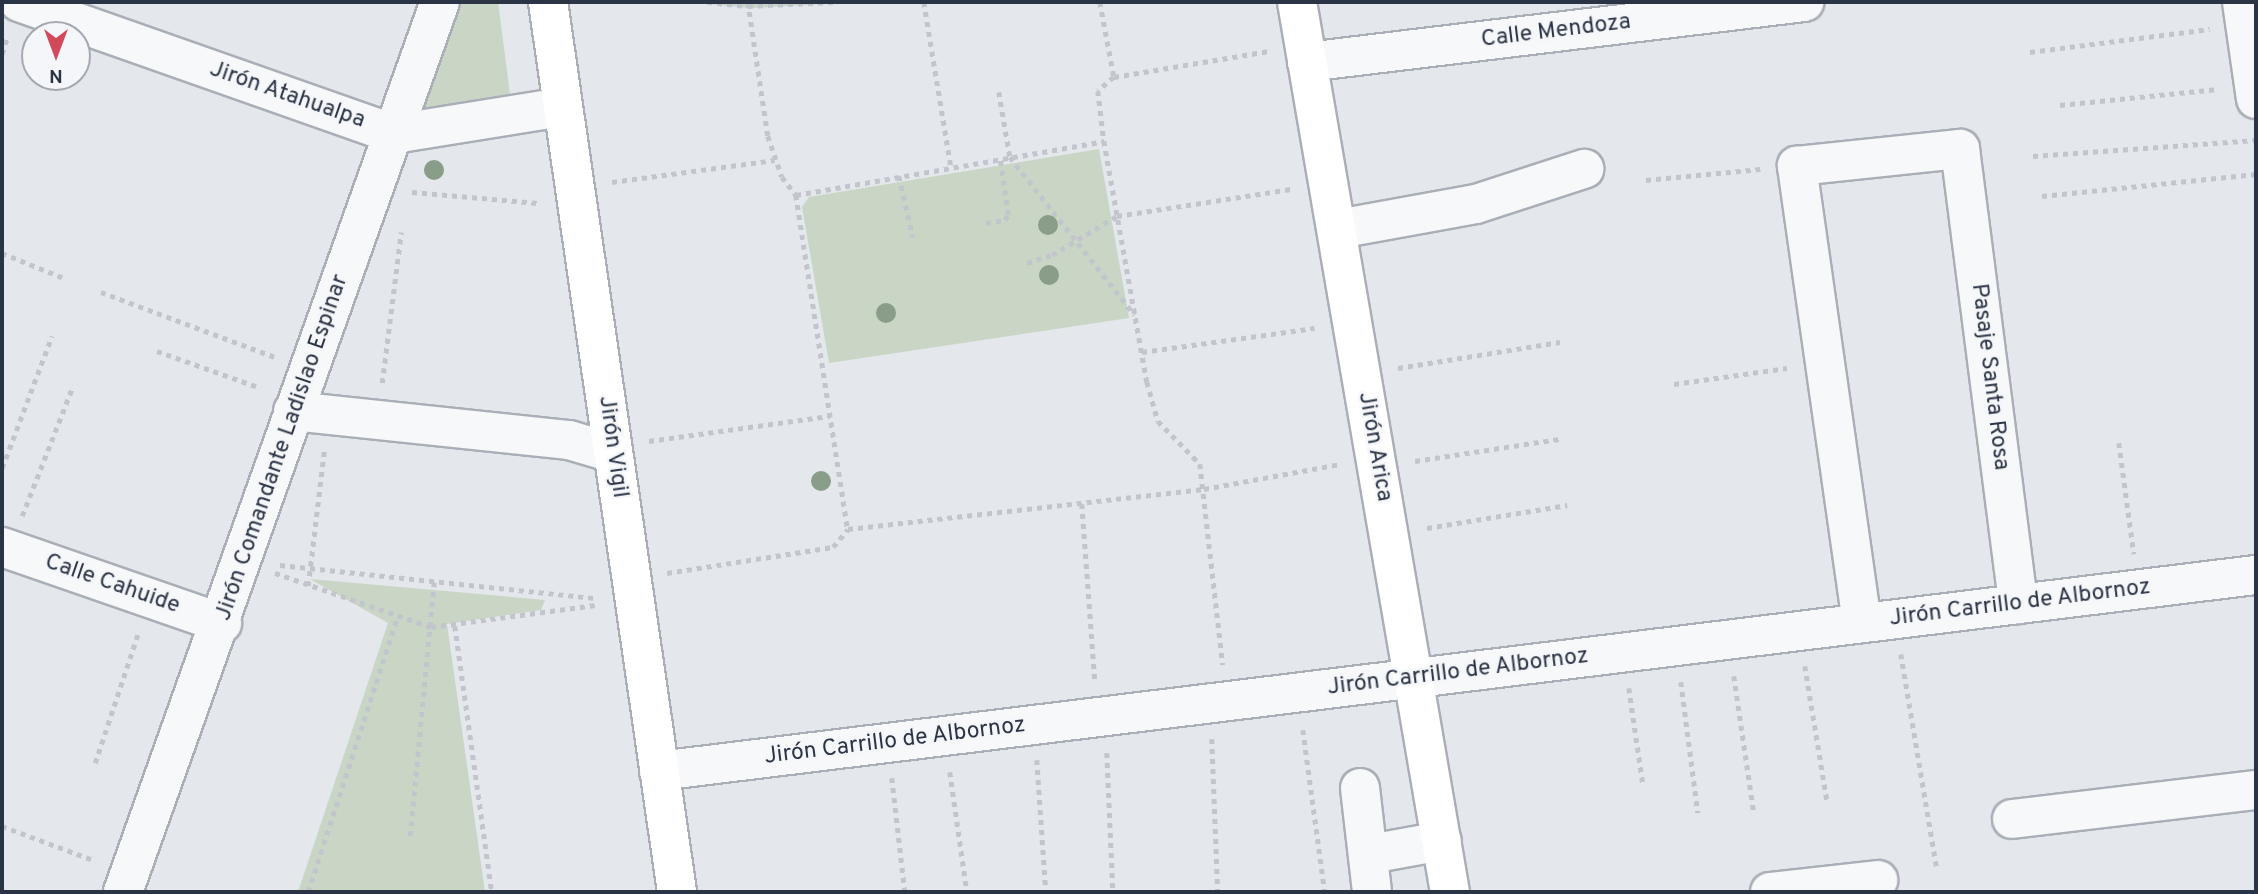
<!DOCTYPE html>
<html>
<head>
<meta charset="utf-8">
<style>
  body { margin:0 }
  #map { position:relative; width:2258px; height:894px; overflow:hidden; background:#e4e7ec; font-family:Overpass,sans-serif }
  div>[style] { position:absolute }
  .green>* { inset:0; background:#c9d6c5 }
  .path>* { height:4.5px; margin-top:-2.25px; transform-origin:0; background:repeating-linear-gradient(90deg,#c2c5cb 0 5px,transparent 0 10px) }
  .roads { filter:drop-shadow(2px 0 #a9aeb7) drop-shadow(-2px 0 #a9aeb7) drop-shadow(0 2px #a9aeb7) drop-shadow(0 -2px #a9aeb7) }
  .minor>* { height:38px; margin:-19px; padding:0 19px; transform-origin:19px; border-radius:19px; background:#f7f8fa }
  .major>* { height:38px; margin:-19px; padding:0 19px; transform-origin:19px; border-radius:19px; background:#fff }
  .trees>* { width:20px; height:20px; margin:-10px; border-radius:50%; background:#899d89 }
  span { translate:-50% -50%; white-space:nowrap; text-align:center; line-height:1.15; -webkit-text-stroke:5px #f4f6f9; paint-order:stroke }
  .street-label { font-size:23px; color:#2b3445 }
  .frame { position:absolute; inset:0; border:4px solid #2b3445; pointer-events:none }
  .north { position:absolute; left:21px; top:21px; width:70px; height:70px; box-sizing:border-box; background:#f4f6f9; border:2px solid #a4a8b1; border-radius:50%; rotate:180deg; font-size:19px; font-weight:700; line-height:28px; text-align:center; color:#2b3445 }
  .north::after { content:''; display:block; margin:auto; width:24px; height:32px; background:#d1495b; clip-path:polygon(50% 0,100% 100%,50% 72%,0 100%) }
</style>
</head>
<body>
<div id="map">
  <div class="green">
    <div style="clip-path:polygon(452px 2px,498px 2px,510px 94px,421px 110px)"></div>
    <div style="clip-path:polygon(688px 2px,861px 2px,751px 8px)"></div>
    <div style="clip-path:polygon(1099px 149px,1129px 318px,829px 363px,802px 207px,809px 197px)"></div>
    <div style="clip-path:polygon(310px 579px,545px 600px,541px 610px,447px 624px,485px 892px,298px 892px,388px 623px)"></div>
  </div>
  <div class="path">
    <div style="left:707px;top:2px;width:41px;rotate:5.6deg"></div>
    <div style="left:748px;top:6px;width:87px;rotate:-2.6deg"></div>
    <div style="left:748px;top:2px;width:135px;rotate:81.5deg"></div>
    <div style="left:768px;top:136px;width:43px;rotate:71.1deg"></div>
    <div style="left:782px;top:177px;width:23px;rotate:52deg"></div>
    <div style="left:796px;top:195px;width:338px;rotate:81.2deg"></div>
    <div style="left:924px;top:2px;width:167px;rotate:80.7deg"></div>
    <div style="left:1100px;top:2px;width:76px;rotate:79.4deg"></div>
    <div style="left:1114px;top:77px;width:21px;rotate:139deg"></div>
    <div style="left:1098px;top:91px;width:50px;rotate:83.2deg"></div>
    <div style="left:1104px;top:141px;width:245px;rotate:79.9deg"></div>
    <div style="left:1147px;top:382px;width:41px;rotate:74.2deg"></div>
    <div style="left:1158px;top:421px;width:60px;rotate:45.7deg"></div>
    <div style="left:1200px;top:464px;width:202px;rotate:83.5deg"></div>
    <div style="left:2030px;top:52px;width:181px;rotate:-7.3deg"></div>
    <div style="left:2px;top:54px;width:17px;rotate:-73deg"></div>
    <div style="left:1114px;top:77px;width:157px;rotate:-9.5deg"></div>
    <div style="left:999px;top:92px;width:66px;rotate:80.4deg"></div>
    <div style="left:1010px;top:157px;width:201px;rotate:51.7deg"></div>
    <div style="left:2060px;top:105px;width:159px;rotate:-5.8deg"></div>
    <div style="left:2033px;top:156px;width:224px;rotate:-4.1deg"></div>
    <div style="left:899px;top:176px;width:63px;rotate:77.1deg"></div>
    <div style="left:1646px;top:180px;width:115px;rotate:-5.5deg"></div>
    <div style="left:612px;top:182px;width:164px;rotate:-7.7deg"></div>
    <div style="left:412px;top:192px;width:127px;rotate:5deg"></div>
    <div style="left:796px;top:195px;width:313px;rotate:-9.9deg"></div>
    <div style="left:2042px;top:196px;width:215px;rotate:-5.9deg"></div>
    <div style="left:986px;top:223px;width:19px;rotate:-9deg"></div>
    <div style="left:1005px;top:220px;width:6px;rotate:-59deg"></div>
    <div style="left:1008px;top:215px;width:57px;rotate:-98.1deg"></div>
    <div style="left:2px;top:253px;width:67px;rotate:22deg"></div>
    <div style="left:1027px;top:263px;width:26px;rotate:-18deg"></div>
    <div style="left:1052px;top:255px;width:76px;rotate:-31deg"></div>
    <div style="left:1117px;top:216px;width:176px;rotate:-8.8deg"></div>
    <div style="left:101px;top:292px;width:186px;rotate:20.5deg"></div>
    <div style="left:157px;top:351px;width:110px;rotate:19.6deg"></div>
    <div style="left:1142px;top:352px;width:174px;rotate:-7.9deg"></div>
    <div style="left:1398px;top:368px;width:164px;rotate:-9.1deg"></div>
    <div style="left:382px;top:383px;width:152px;rotate:-82.8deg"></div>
    <div style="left:1674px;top:384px;width:114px;rotate:-8.1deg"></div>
    <div style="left:649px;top:441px;width:182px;rotate:-7.9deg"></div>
    <div style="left:2119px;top:443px;width:112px;rotate:82.3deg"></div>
    <div style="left:1415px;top:461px;width:146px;rotate:-8.7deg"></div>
    <div style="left:2px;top:468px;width:141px;rotate:-69.3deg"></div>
    <div style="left:1082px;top:504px;width:177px;rotate:85.8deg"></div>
    <div style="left:22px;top:516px;width:140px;rotate:-68.6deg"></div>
    <div style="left:1427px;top:528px;width:142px;rotate:-9.3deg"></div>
    <div style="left:280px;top:565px;width:317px;rotate:6deg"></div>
    <div style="left:275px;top:573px;width:165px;rotate:19.1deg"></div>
    <div style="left:431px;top:627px;width:166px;rotate:-7.6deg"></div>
    <div style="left:667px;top:573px;width:168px;rotate:-8.9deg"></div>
    <div style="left:833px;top:547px;width:23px;rotate:-50deg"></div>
    <div style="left:848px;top:529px;width:358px;rotate:-6.4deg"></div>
    <div style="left:1204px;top:489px;width:138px;rotate:-10.4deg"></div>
    <div style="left:308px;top:586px;width:136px;rotate:-83.2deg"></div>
    <div style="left:455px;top:626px;width:269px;rotate:82.1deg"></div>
    <div style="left:1901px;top:654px;width:218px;rotate:80.5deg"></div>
    <div style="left:1805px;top:666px;width:136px;rotate:80.7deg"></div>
    <div style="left:1734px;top:676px;width:138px;rotate:81.7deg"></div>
    <div style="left:1681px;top:682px;width:132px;rotate:82.6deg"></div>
    <div style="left:1629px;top:688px;width:97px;rotate:81.7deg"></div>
    <div style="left:1303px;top:730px;width:163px;rotate:82.3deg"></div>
    <div style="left:1212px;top:739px;width:153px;rotate:87.8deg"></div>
    <div style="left:1107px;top:753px;width:139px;rotate:87.5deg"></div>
    <div style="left:1037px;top:760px;width:132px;rotate:86.1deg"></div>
    <div style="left:95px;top:763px;width:136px;rotate:-71.6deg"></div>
    <div style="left:950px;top:772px;width:121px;rotate:81.9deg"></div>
    <div style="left:892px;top:778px;width:115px;rotate:83.5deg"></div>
    <div style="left:2px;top:826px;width:100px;rotate:20.4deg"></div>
    <div style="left:410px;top:836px;width:256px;rotate:-84.6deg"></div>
    <div style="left:308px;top:892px;width:288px;rotate:-72deg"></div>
  </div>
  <div class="roads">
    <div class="minor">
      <div style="left:19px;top:2px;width:398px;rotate:19.4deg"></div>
      <div style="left:394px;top:134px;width:170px;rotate:-9.1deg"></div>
      <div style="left:2242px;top:2px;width:98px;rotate:81.8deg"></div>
      <div style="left:1307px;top:62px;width:501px;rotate:-6.88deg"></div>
      <div style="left:1338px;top:229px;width:140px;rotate:-10.3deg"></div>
      <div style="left:1476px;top:204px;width:114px;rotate:-18deg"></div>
      <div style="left:293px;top:411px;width:278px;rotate:6deg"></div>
      <div style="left:569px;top:440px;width:46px;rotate:16.5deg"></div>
      <div style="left:2px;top:547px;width:233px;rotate:19.1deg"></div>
      <div style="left:1862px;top:623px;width:462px;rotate:-98.1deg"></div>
      <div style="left:1797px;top:166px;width:164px;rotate:-6deg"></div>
      <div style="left:1960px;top:149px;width:459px;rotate:82.7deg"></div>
      <div style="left:659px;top:771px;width:1609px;rotate:-7deg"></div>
      <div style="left:1360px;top:788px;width:105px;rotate:83.4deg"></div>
      <div style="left:2012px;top:819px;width:246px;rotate:-6.8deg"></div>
      <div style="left:1370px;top:854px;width:73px;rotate:-10.2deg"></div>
      <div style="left:123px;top:892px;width:945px;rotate:-70.4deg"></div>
      <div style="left:1770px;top:892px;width:109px;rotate:-6.3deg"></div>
    </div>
    <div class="major">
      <div style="left:548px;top:2px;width:899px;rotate:81.75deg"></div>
      <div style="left:1297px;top:2px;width:903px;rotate:80.25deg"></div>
    </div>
  </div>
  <div class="trees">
    <div style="left:434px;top:170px"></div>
    <div style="left:1048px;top:225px"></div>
    <div style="left:1049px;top:275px"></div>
    <div style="left:886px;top:313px"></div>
    <div style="left:821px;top:481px"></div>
  </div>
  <div class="street-label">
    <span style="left:1556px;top:32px;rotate:-7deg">Calle Mendoza</span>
    <span style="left:287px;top:96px;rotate:19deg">Jirón Atahualpa</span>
    <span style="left:1989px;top:377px;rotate:83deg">Pasaje Santa Rosa</span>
    <span style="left:612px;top:447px;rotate:82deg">Jirón Vigil</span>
    <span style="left:1374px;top:447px;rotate:80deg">Jirón Arica</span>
    <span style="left:283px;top:448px;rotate:-71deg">Jirón Comandante Ladislao Espinar</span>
    <span style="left:112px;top:585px;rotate:19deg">Calle Cahuide</span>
    <span style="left:2020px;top:604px;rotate:-7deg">Jirón Carrillo de Albornoz</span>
    <span style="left:1458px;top:673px;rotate:-7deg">Jirón Carrillo de Albornoz</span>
    <span style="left:895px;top:742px;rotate:-7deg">Jirón Carrillo de Albornoz</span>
  </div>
  <div class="frame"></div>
  <div class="north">N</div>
</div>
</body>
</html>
